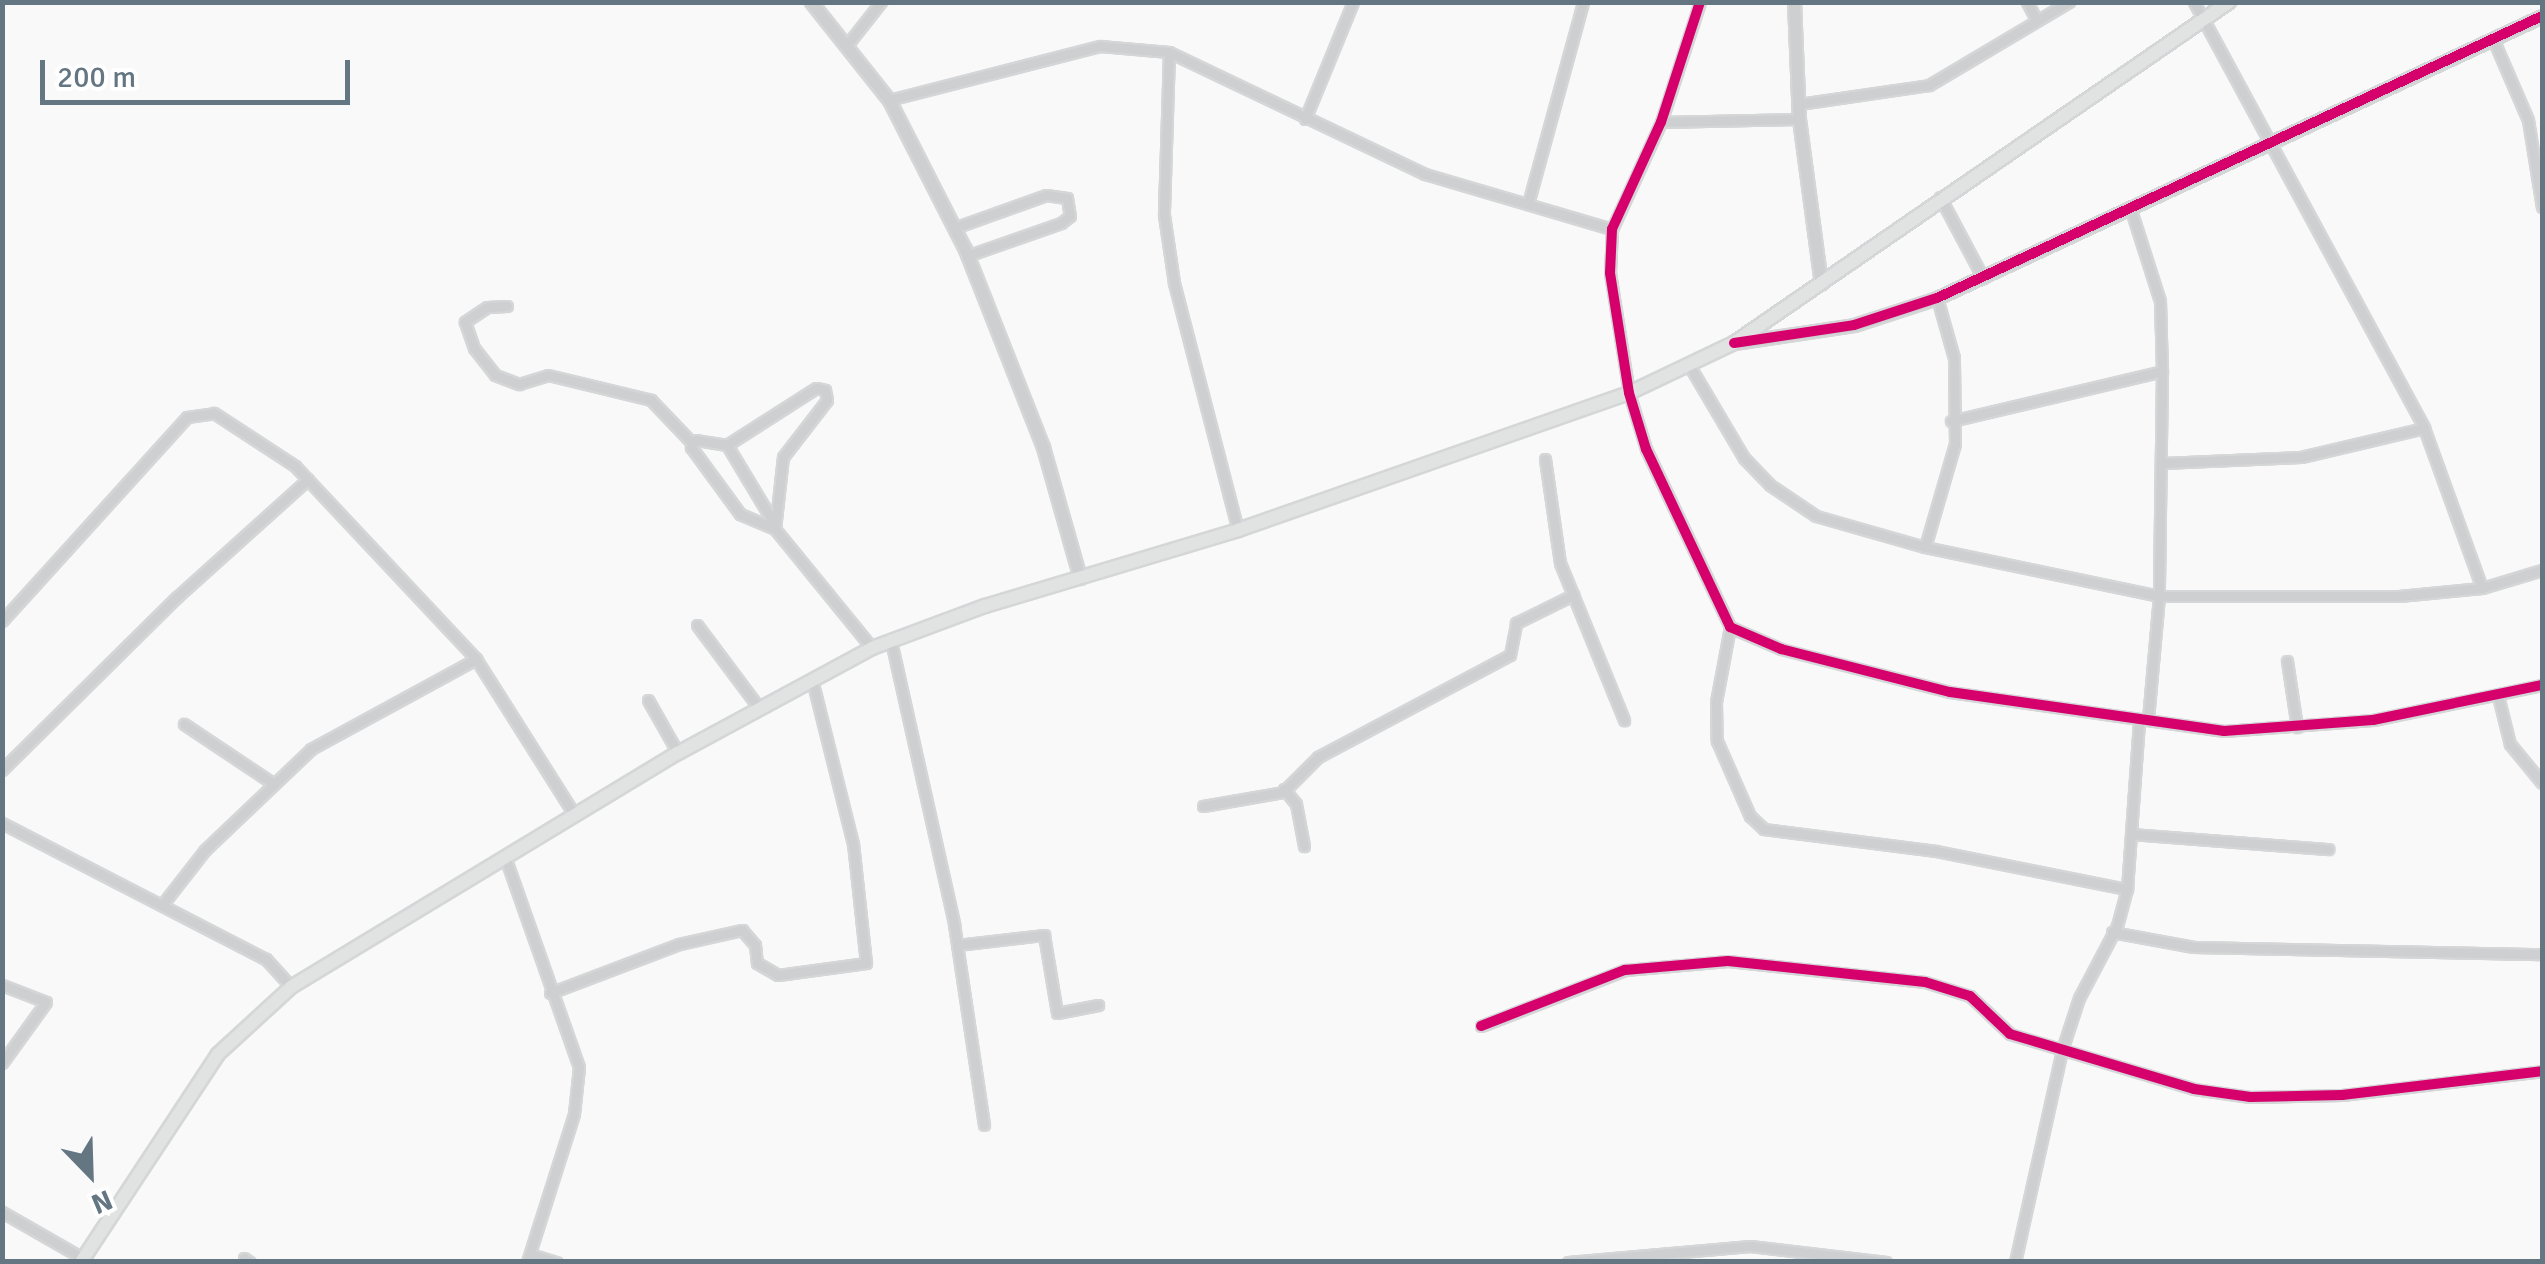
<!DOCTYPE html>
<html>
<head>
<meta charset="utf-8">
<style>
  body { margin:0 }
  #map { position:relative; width:2545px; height:1264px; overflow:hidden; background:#f9f9f9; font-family:Signika,sans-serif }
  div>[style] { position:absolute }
  .roads { filter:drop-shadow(2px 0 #d5d6d7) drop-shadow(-2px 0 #d5d6d7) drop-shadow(0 2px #d5d6d7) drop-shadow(0 -2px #d5d6d7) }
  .minor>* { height:9px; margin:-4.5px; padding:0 4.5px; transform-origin:4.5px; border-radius:4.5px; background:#cecfd0 }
  .tertiary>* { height:11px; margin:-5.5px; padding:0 5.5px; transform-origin:5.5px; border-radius:5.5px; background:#cecfd0 }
  .secondary>* { height:12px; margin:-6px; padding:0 6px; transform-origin:6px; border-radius:6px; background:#e1e2e2 }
  .cycleway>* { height:10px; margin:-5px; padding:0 5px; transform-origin:5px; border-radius:5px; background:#d6006c }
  span { translate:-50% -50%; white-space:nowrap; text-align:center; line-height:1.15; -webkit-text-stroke:10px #fff; paint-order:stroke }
  .frame { position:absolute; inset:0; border:5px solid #657683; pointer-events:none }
  .north { position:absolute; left:40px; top:1124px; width:100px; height:100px; -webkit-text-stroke:8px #fff; paint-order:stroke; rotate:157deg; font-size:28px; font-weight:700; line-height:40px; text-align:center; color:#657683 }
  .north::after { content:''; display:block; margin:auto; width:35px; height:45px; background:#657683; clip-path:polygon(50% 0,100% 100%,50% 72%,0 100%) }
  .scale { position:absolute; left:40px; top:60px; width:310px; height:45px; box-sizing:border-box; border:5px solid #657683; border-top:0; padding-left:12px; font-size:30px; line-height:35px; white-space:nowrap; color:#657683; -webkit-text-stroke:8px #fff; paint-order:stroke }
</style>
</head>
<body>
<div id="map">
  <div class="roads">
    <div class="minor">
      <div style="left:1700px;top:2px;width:126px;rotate:108deg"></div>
      <div style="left:1661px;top:122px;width:118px;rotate:114.6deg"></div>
      <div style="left:1612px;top:229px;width:44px;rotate:92.6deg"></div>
      <div style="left:1610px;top:273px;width:121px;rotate:81deg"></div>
      <div style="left:1629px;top:393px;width:59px;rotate:73.1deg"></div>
      <div style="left:1646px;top:449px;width:197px;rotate:64.7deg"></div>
      <div style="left:1730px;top:627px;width:56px;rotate:23.3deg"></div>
      <div style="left:1781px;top:649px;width:174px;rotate:14.3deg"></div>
      <div style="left:1950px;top:692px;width:277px;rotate:8.1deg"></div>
      <div style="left:2224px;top:731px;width:149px;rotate:-4.2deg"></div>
      <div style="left:2373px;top:720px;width:173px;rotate:-11.7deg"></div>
      <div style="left:2027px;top:2px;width:19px;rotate:62deg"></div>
      <div style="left:2194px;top:2px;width:484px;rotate:61.6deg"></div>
      <div style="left:2424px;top:428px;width:170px;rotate:70.1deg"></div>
      <div style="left:2493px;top:39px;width:88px;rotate:66.6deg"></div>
      <div style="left:2528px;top:120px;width:88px;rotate:80.9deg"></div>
      <div style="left:847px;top:45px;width:55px;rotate:-51.7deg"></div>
      <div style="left:1169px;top:52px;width:163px;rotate:91.8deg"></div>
      <div style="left:1164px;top:215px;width:69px;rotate:81.6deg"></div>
      <div style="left:1174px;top:283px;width:255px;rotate:75.5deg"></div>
      <div style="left:889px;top:100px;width:218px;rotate:-14.4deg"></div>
      <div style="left:1100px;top:46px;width:69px;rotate:5deg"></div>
      <div style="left:1169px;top:52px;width:284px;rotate:25.5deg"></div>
      <div style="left:1425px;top:174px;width:195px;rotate:16.4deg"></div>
      <div style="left:1799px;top:104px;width:131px;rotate:-8.3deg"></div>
      <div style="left:1929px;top:85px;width:163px;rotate:-30.7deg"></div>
      <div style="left:1305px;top:119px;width:126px;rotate:-67.7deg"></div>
      <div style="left:1661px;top:122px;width:138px;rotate:-1.2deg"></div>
      <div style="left:1940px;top:197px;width:92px;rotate:62deg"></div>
      <div style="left:1529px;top:200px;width:205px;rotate:-74.7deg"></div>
      <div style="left:2130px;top:207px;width:99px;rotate:72.3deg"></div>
      <div style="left:2160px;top:301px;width:70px;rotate:88.4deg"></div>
      <div style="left:2162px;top:371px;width:225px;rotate:90.8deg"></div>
      <div style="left:2159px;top:596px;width:123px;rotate:95.1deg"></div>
      <div style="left:954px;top:228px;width:98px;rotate:-19.7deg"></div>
      <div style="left:1046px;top:195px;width:21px;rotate:8deg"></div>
      <div style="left:1067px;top:198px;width:18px;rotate:81deg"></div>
      <div style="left:1070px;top:216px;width:11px;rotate:142deg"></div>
      <div style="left:1061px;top:223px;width:100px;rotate:160.7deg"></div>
      <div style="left:507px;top:306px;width:20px;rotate:177deg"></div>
      <div style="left:487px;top:307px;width:27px;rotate:146deg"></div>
      <div style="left:465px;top:322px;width:28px;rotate:71deg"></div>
      <div style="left:474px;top:348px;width:34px;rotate:52deg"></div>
      <div style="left:495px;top:375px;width:26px;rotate:21deg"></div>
      <div style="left:519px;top:384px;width:30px;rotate:-17deg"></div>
      <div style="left:548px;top:375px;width:106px;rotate:13.6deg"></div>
      <div style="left:651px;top:400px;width:59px;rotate:46.4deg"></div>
      <div style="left:1689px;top:365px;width:108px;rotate:59.4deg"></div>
      <div style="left:1744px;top:458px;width:37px;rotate:46deg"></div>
      <div style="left:1770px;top:485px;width:55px;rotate:34deg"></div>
      <div style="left:1816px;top:516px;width:113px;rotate:15.9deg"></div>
      <div style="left:1925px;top:547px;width:239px;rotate:11.8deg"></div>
      <div style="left:2159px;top:596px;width:240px"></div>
      <div style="left:2399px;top:596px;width:83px;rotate:-5.5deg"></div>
      <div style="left:2482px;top:588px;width:63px;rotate:-16.7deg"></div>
      <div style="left:1951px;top:421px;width:217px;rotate:-13.3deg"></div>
      <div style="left:727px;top:445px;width:87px;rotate:59deg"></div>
      <div style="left:1545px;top:459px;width:105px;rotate:81.8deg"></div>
      <div style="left:1560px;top:563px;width:170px;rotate:67.8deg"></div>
      <div style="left:2163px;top:463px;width:138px;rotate:-2.5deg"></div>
      <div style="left:2301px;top:457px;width:126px;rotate:-13.3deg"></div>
      <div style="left:775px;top:529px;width:72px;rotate:-83.7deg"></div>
      <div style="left:783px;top:457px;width:72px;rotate:-52.3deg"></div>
      <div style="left:827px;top:400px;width:10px;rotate:-101deg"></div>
      <div style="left:825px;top:390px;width:9px;rotate:-167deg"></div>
      <div style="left:816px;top:388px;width:106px;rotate:147.4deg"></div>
      <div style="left:727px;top:445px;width:31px;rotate:-171deg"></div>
      <div style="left:696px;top:440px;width:9px;rotate:126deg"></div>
      <div style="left:691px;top:447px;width:83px;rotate:53.8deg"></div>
      <div style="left:740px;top:514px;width:38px;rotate:23deg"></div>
      <div style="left:775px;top:529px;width:154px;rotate:50.8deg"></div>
      <div style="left:1925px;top:547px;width:107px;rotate:-73.8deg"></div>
      <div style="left:1955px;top:444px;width:86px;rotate:-90.7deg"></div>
      <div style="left:1954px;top:358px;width:62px;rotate:-105.8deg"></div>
      <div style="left:2px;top:621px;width:275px;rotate:-47.8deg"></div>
      <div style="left:187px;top:417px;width:27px;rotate:-8deg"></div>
      <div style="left:214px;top:413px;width:97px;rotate:33.2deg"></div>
      <div style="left:295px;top:466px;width:265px;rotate:46.8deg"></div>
      <div style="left:476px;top:659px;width:183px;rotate:57.7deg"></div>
      <div style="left:697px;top:625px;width:104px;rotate:53.2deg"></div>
      <div style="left:1730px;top:627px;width:76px;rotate:100.6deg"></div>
      <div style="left:1716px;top:702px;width:39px;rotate:89deg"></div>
      <div style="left:1717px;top:741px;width:82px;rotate:66.3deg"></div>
      <div style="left:1750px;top:816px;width:19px;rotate:43deg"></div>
      <div style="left:1764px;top:829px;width:173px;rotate:7.3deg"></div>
      <div style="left:1936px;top:851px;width:195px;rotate:11.3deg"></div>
      <div style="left:891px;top:641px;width:290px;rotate:77.4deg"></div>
      <div style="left:954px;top:924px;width:203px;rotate:81.5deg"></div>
      <div style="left:2287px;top:661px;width:67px;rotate:81.4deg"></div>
      <div style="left:2498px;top:696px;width:49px;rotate:76deg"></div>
      <div style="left:2510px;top:744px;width:50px;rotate:50.6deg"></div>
      <div style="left:648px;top:700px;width:61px;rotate:60.5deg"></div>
      <div style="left:184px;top:724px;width:108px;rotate:33.7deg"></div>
      <div style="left:2px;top:770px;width:246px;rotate:-44.7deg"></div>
      <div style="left:177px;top:597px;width:176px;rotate:-42deg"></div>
      <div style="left:1284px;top:789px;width:19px;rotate:51deg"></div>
      <div style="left:1296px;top:804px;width:43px;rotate:79.2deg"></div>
      <div style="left:1203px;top:806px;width:81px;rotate:-9.9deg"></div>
      <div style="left:1283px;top:792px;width:49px;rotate:-45deg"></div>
      <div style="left:1318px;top:757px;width:217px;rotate:-28deg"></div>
      <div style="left:1510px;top:655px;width:33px;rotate:-79deg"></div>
      <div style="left:1516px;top:623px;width:64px;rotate:-26.2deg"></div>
      <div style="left:2px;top:823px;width:297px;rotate:27.3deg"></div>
      <div style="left:266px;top:959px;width:38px;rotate:48deg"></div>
      <div style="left:2132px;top:834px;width:197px;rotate:4.4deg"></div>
      <div style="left:505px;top:857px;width:223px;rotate:70.6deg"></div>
      <div style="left:579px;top:1067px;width:47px;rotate:96.1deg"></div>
      <div style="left:574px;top:1114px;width:155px;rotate:107.6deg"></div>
      <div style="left:162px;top:905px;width:70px;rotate:-52deg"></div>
      <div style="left:205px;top:850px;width:146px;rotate:-43.6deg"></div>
      <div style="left:311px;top:749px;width:188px;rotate:-28.6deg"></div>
      <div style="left:2112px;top:932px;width:83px;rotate:10.4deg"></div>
      <div style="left:2194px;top:947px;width:348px;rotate:1.2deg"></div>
      <div style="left:957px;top:945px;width:88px;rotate:-6.6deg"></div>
      <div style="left:1044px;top:935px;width:79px;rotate:80.5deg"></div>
      <div style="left:1057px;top:1013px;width:42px;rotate:-11deg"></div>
      <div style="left:2px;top:985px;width:47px;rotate:21.1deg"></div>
      <div style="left:46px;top:1002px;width:75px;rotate:125.8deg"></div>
      <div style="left:550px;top:993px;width:138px;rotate:-20.8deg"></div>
      <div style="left:679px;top:944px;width:65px;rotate:-12.5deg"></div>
      <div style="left:742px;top:930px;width:20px;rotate:49deg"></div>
      <div style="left:755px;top:945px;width:18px;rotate:84deg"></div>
      <div style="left:757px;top:963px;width:24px;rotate:30deg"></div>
      <div style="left:778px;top:975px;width:89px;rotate:-7.8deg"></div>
      <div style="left:866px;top:963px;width:120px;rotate:-96.2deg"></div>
      <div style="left:853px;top:844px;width:170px;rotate:-104deg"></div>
      <div style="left:1481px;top:1026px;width:155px;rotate:-21.3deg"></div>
      <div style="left:1625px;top:970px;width:103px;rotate:-5deg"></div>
      <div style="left:1728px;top:961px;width:198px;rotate:6.1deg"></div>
      <div style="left:1925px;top:982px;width:47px;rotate:17.3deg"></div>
      <div style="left:1970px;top:996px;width:55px;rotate:43.5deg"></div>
      <div style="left:2010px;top:1034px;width:192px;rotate:16.6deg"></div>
      <div style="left:2194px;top:1089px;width:57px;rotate:8.1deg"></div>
      <div style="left:2250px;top:1097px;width:92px;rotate:-1.2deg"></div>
      <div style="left:2342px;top:1095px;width:201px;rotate:-6.8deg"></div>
      <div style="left:2px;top:1212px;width:95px;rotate:29.8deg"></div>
      <div style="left:530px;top:1254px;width:28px;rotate:17deg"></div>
      <div style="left:244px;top:1258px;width:7px;rotate:34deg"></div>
      <div style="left:1568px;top:1262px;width:183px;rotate:-5deg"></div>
      <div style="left:1750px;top:1246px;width:137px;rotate:6.7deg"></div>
      <div style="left:2015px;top:1262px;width:217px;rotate:-77.5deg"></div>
      <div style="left:2062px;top:1050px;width:55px;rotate:-71.9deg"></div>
      <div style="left:2079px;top:998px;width:81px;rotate:-62.2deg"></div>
      <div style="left:2117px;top:926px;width:38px;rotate:-75deg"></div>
      <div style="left:2127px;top:889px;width:168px;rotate:-85.9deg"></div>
    </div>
    <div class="tertiary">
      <div style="left:811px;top:2px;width:125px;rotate:51.5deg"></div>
      <div style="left:889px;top:100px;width:167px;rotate:63deg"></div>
      <div style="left:965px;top:249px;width:213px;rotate:68.5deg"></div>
      <div style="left:1043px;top:447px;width:136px;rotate:74.2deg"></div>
      <div style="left:1794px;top:2px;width:117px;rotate:87.6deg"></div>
      <div style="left:1799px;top:119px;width:166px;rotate:82.4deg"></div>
      <div style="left:1734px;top:343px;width:121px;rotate:-8.5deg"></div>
      <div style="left:1854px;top:325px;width:87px;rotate:-18deg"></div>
      <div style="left:1937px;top:298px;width:667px;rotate:-24.99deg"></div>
    </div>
    <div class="secondary">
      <div style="left:81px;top:1262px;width:249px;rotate:-56.6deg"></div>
      <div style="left:218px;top:1054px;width:99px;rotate:-42.5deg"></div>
      <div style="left:291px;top:987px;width:452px;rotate:-31.2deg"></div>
      <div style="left:678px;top:753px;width:221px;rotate:-28.4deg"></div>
      <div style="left:872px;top:648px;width:121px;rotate:-20.4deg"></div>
      <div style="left:985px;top:606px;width:264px;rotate:-16.7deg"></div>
      <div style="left:1238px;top:530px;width:414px;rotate:-19.3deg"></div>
      <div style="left:1629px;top:393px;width:116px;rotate:-25.5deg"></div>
      <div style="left:1734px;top:343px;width:601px;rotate:-34.56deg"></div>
    </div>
  </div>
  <div class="cycleway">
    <div style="left:1700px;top:2px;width:126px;rotate:108deg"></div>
    <div style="left:1661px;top:122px;width:118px;rotate:114.6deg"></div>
    <div style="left:1612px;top:229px;width:44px;rotate:92.6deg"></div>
    <div style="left:1610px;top:273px;width:121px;rotate:81deg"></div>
    <div style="left:1629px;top:393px;width:59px;rotate:73.1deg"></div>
    <div style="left:1646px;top:449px;width:197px;rotate:64.7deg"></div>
    <div style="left:1730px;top:627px;width:56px;rotate:23.3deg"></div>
    <div style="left:1781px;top:649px;width:174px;rotate:14.3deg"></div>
    <div style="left:1950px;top:692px;width:277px;rotate:8.1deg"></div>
    <div style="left:2224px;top:731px;width:149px;rotate:-4.2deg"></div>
    <div style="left:2373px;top:720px;width:173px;rotate:-11.7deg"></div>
    <div style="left:1734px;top:343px;width:121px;rotate:-8.5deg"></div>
    <div style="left:1854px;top:325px;width:87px;rotate:-18deg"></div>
    <div style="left:1937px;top:298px;width:667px;rotate:-24.99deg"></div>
    <div style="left:1481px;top:1026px;width:155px;rotate:-21.3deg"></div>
    <div style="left:1625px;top:970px;width:103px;rotate:-5deg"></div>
    <div style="left:1728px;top:961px;width:198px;rotate:6.1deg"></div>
    <div style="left:1925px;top:982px;width:47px;rotate:17.3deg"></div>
    <div style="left:1970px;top:996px;width:55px;rotate:43.5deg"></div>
    <div style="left:2010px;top:1034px;width:192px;rotate:16.6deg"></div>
    <div style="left:2194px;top:1089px;width:57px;rotate:8.1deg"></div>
    <div style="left:2250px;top:1097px;width:92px;rotate:-1.2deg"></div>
    <div style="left:2342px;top:1095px;width:201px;rotate:-6.8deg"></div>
  </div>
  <div class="frame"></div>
  <div class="north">N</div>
  <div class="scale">200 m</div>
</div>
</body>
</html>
